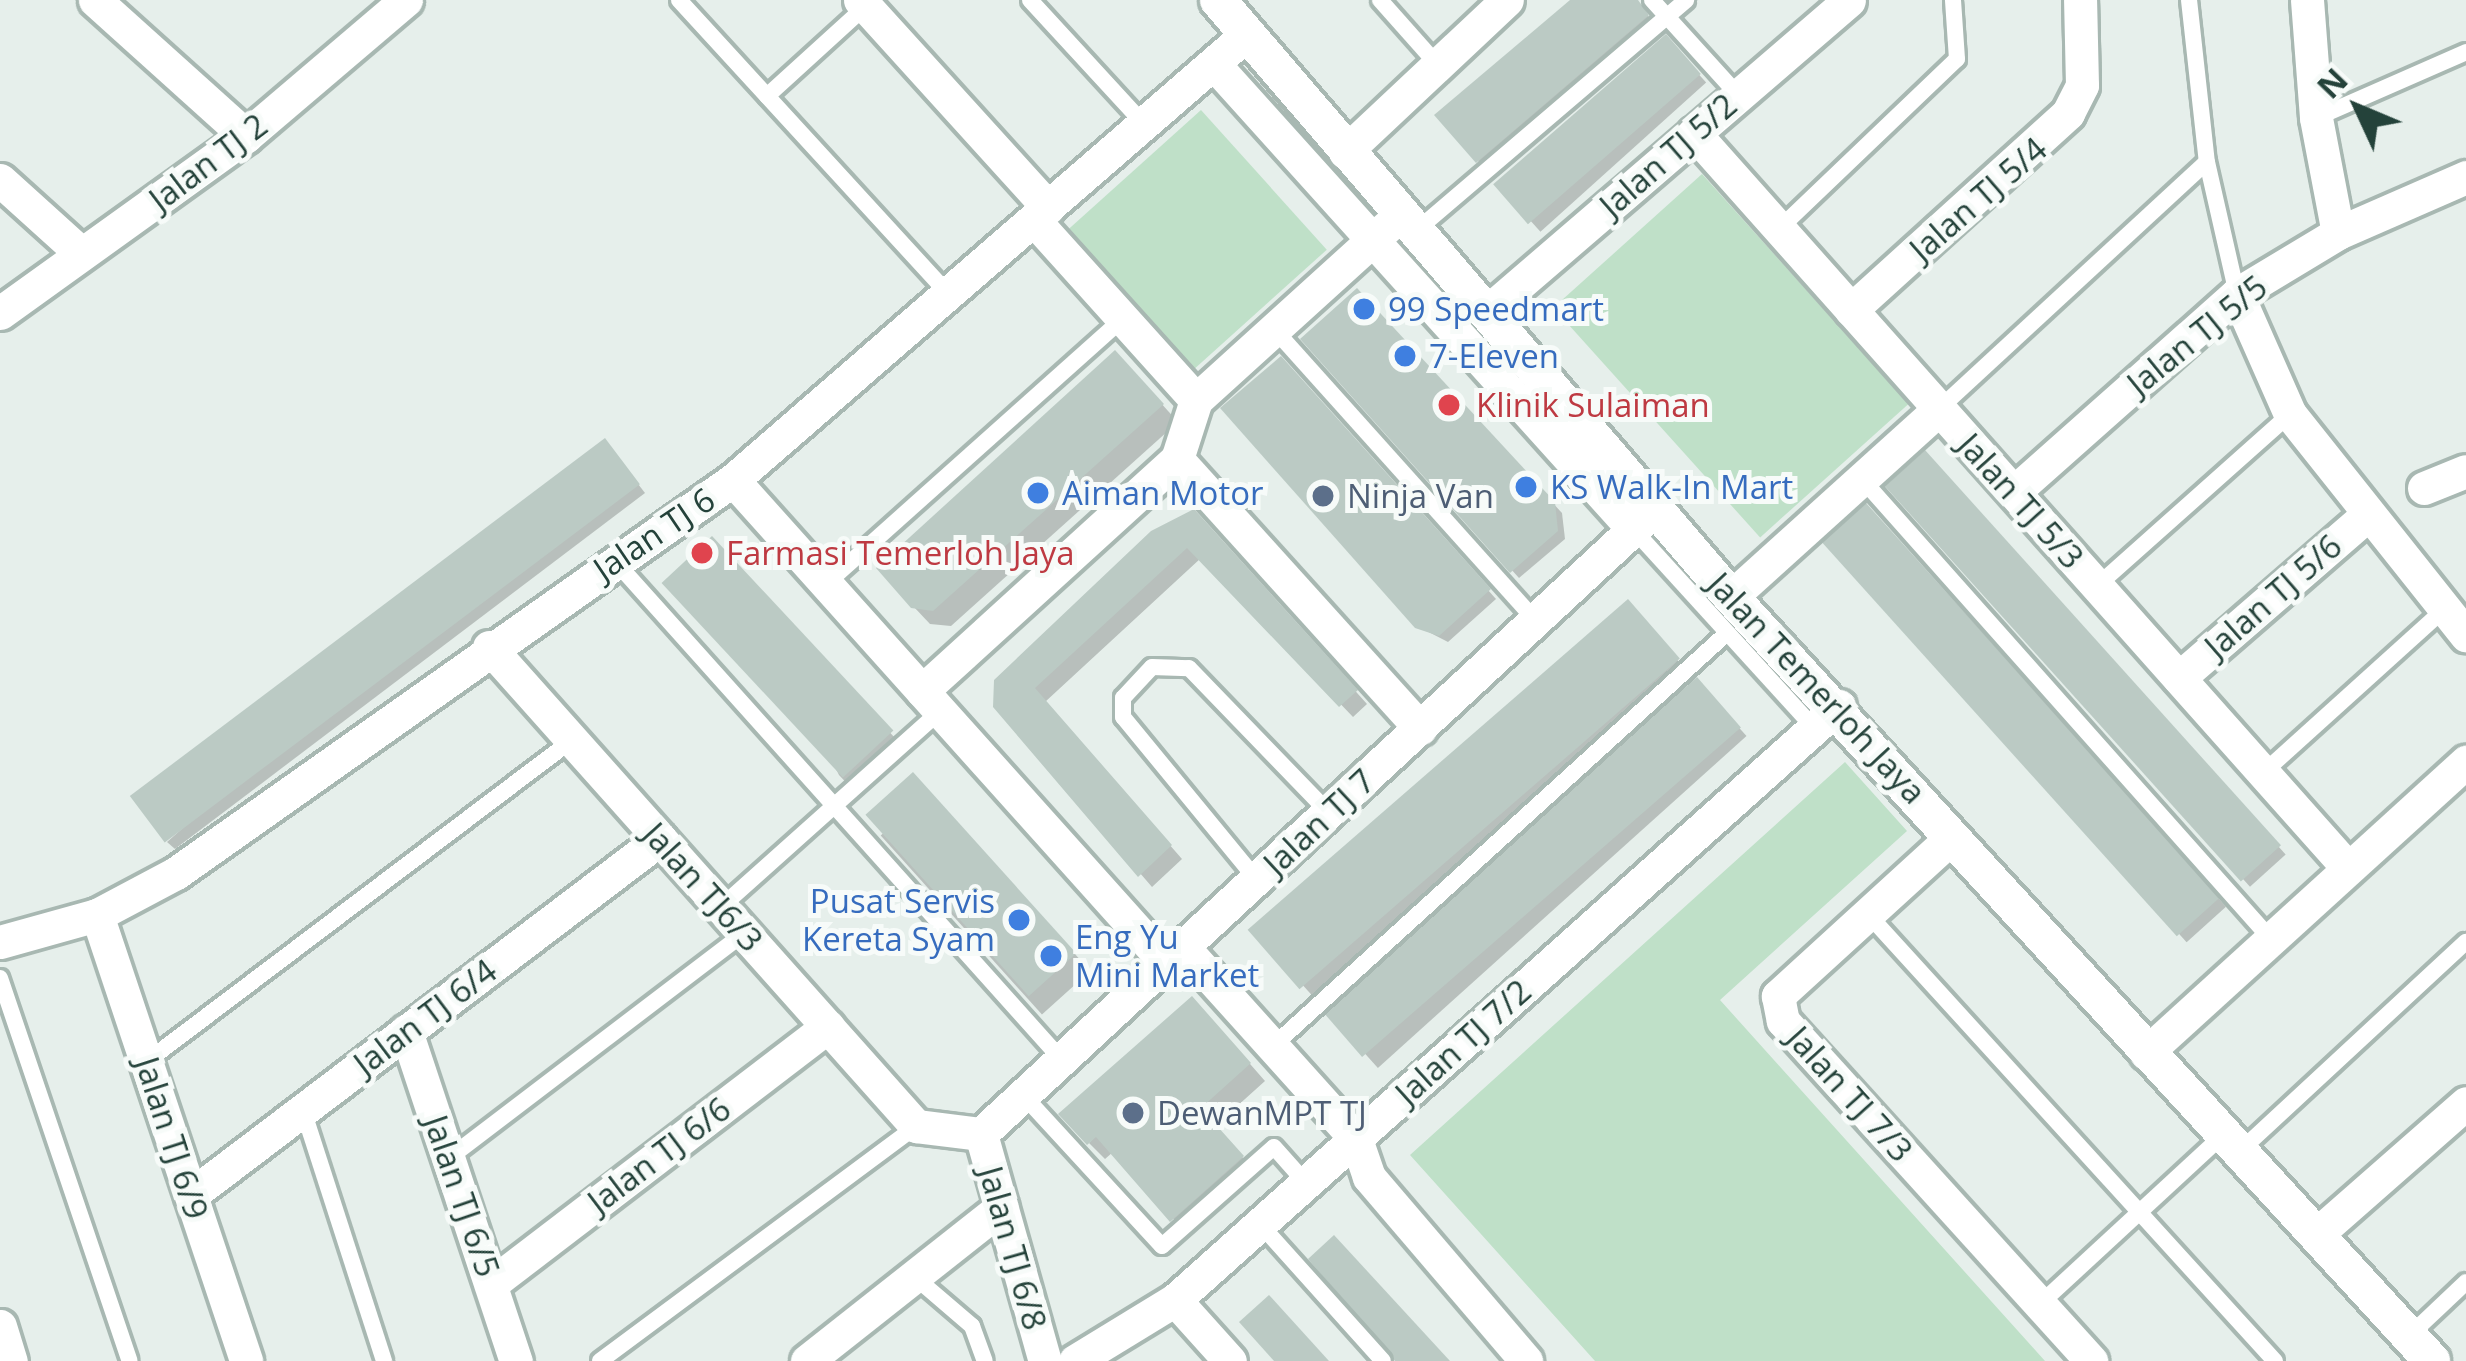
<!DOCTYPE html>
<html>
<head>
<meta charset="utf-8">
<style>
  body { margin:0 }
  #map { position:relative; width:2466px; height:1361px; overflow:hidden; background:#e6efeb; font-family:"Open Sans",sans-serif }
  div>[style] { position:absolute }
  .green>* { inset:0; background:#bfe0c8; transform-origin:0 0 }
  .shadow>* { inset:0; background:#0003; transform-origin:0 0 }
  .building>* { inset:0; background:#bbcac4; transform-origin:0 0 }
  .roads { filter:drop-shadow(3px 0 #a8b8b2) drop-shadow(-3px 0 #a8b8b2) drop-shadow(0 3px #a8b8b2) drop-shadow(0 -3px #a8b8b2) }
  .lane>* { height:16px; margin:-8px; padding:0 8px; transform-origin:8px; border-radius:8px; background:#fff }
  .street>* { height:33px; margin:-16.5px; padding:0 16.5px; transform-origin:16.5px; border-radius:16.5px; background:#fff }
  .secondary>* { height:36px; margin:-18px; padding:0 18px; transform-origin:18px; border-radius:18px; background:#fff }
  .dots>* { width:33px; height:33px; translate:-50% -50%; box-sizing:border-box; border:6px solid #f7fbf9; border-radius:50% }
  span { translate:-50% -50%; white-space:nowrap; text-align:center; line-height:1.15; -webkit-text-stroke:10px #f7fbf9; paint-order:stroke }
  .street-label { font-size:33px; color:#24423a }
  .shop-label { font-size:33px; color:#366cbe }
  .left { translate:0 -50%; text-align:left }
  .right { translate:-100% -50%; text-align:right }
  .health-label { font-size:33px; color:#be3a42 }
  .service-label { font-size:33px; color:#4e5e75 }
  .north { position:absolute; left:2298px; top:48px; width:120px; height:120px; -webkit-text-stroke:9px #f7fbf9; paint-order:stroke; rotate:314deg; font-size:33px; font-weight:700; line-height:48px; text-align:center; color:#24423a }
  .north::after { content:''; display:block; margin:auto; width:42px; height:54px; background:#24423a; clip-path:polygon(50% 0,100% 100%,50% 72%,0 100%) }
</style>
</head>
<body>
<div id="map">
  <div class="green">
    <div style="left:1201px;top:110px;width:188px;height:178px;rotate:48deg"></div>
    <div style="left:1702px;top:174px;width:309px;height:200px;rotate:48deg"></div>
    <div style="clip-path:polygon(1845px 762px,1907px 831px,1720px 1000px,2045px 1361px,1595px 1361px,1410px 1155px)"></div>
  </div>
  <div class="shadow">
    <div style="clip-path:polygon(1575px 0,1635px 0,1654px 24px,1485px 168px,1478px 161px)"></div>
    <div style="left:1666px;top:38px;width:60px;height:223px;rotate:48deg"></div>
    <div style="clip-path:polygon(1357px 292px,1562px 513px,1565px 539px,1519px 578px,1304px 339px)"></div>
    <div style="clip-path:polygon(1281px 360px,1496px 599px,1448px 642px,1417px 626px)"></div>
    <div style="clip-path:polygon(1131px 370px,1178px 422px,951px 626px,930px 624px,913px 606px)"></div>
    <div style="clip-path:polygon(612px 450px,645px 493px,175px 849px,167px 842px)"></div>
    <div style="left:1925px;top:454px;width:539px;height:48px;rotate:48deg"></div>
    <div style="left:1866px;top:507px;width:538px;height:53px;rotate:48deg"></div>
    <div style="clip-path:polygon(1206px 525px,1367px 704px,1353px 717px,1201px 558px,1045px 702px,1182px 859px,1152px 887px,996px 706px)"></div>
    <div style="clip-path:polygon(728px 556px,906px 750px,855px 792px,839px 775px)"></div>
    <div style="left:1627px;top:604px;width:86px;height:496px;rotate:48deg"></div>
    <div style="left:1697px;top:681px;width:74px;height:496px;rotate:48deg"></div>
    <div style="left:929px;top:792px;width:241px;height:65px;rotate:48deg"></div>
    <div style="clip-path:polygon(1208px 1016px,1265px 1081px,1215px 1126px,1258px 1175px,1189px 1236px,1113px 1152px,1105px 1159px,1089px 1143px)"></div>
  </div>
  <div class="building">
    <div style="clip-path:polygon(1570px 0,1638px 0,1649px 15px,1476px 163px,1434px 115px)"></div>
    <div style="left:1666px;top:34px;width:53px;height:229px;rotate:49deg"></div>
    <div style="clip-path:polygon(1357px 288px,1555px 502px,1558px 531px,1510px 573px,1300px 339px)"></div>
    <div style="clip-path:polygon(1115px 350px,1164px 404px,933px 611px,911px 608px,876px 568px)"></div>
    <div style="clip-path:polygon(1281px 356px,1491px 589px,1439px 636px,1415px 628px,1220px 408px)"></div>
    <div style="left:605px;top:438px;width:58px;height:595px;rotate:53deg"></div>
    <div style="left:1925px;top:450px;width:532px;height:54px;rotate:48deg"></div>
    <div style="left:1866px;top:503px;width:530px;height:59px;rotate:48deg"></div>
    <div style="clip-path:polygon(1194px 509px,1358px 690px,1339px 707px,1187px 548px,1035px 688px,1172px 845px,1138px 877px,993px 707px,994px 680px,1151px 531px)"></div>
    <div style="left:712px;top:536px;width:266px;height:69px;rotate:47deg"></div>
    <div style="left:1628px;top:599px;width:79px;height:504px;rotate:49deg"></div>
    <div style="left:1697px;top:677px;width:67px;height:502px;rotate:49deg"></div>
    <div style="left:913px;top:772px;width:244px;height:64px;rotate:48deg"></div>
    <div style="clip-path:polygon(1192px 996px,1251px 1063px,1201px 1108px,1244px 1156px,1170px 1222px,1096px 1137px,1087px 1145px,1058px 1114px)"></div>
    <div style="clip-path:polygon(1334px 1235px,1450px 1361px,1395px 1361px,1308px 1259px)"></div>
    <div style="clip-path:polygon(1269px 1295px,1329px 1361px,1274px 1361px,1239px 1322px)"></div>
  </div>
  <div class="roads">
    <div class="lane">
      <div style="left:679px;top:0;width:400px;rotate:47.5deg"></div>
      <div style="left:1030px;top:0;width:171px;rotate:47.4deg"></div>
      <div style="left:1380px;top:0;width:84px;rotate:48.4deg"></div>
      <div style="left:1652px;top:0;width:128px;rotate:47.8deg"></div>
      <div style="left:2189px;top:0;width:163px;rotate:83.7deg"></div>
      <div style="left:2207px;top:162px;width:135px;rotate:77.2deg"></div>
      <div style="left:767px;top:96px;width:135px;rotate:-42.3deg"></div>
      <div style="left:2316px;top:118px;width:164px;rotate:-23.7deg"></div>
      <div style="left:1779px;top:229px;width:246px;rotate:-43.7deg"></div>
      <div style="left:1957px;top:59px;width:59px;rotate:-93.9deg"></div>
      <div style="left:1417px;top:230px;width:354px;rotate:-40.5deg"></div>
      <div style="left:1275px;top:330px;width:391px;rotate:48.1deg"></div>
      <div style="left:1939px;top:409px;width:364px;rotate:-42.7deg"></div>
      <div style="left:1861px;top:478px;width:616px;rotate:48.36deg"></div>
      <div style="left:1634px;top:530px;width:266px;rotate:47.7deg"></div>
      <div style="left:614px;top:560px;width:671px;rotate:48.14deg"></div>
      <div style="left:826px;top:584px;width:399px;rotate:-41.8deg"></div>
      <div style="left:2097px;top:586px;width:259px;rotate:-41.7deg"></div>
      <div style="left:2264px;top:772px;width:241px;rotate:-42.1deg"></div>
      <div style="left:1257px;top:880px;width:211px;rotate:-129.4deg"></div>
      <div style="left:1123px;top:717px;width:19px;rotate:-90deg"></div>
      <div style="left:1123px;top:698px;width:42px;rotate:-46.9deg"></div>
      <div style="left:1152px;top:667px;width:37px;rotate:2deg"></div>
      <div style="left:1189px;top:668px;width:202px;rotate:46deg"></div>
      <div style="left:721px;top:907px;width:294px;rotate:-41.8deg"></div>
      <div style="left:1867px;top:913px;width:606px;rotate:47.68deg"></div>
      <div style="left:0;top:978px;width:404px;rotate:71.3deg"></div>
      <div style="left:1273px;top:1046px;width:614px;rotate:-42.29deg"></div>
      <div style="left:146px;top:1062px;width:534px;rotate:-37.08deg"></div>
      <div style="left:1023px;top:1095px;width:205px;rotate:47.4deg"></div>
      <div style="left:1162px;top:1246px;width:149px;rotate:-41.5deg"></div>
      <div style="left:1274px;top:1147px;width:48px;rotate:48.4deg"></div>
      <div style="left:303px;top:1110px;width:264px;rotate:72.1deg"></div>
      <div style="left:2240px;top:1151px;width:308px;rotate:-42.8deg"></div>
      <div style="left:449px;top:1158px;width:371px;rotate:-37.3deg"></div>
      <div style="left:1260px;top:1224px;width:184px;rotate:48.1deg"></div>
      <div style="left:916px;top:1278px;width:74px;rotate:40.6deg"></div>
      <div style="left:972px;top:1326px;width:37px;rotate:70deg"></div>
      <div style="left:2040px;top:1304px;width:249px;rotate:-42.7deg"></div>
      <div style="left:2410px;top:1335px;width:77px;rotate:-43.4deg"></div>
      <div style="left:600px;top:1361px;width:394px;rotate:-36.6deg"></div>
    </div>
    <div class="street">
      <div style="left:95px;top:0;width:203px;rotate:42deg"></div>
      <div style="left:860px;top:0;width:280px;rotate:47.8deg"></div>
      <div style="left:2307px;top:0;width:118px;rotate:85.6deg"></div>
      <div style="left:2316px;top:118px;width:117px;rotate:79.2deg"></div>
      <div style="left:1214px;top:64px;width:627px;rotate:47.97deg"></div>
      <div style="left:1694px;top:133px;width:984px;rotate:48.34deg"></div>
      <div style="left:1345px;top:152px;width:222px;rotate:-43.2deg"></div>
      <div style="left:0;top:180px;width:110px;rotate:42.1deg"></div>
      <div style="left:1034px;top:220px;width:242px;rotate:48deg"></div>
      <div style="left:1196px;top:400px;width:259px;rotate:-42.2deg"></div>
      <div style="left:2237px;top:294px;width:131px;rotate:66.2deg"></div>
      <div style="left:2290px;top:414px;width:283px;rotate:51.5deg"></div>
      <div style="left:1851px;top:310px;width:293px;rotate:-42.2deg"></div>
      <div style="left:2068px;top:113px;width:31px;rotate:-63deg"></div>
      <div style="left:2082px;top:85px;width:85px;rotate:-91.3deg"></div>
      <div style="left:1488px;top:311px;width:476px;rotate:-40.7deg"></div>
      <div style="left:0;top:313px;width:303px;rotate:-35.7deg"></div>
      <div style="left:246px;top:136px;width:210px;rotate:-40.4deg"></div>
      <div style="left:1177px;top:459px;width:62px;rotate:-72.1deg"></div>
      <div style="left:733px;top:480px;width:649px;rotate:48.12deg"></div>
      <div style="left:2424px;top:488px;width:45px;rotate:-22deg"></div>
      <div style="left:2014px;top:492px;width:298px;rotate:-41.6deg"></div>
      <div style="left:2237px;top:294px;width:118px;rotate:-31.1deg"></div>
      <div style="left:2338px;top:233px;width:140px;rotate:-23.6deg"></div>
      <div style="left:1731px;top:597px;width:280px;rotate:-42.1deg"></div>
      <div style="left:489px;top:647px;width:642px;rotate:48.28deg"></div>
      <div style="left:916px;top:1126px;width:65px;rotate:7deg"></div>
      <div style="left:2179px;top:678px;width:249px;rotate:-40.9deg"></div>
      <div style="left:922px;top:691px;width:345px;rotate:-42.3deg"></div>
      <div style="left:1177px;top:459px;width:363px;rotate:47.9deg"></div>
      <div style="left:1952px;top:837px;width:236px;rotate:137.6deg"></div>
      <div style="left:1778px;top:996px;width:25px;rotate:79deg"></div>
      <div style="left:1783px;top:1021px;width:459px;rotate:47.8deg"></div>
      <div style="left:97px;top:915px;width:470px;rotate:71.5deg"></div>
      <div style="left:0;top:942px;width:101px;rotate:-15.6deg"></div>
      <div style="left:97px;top:915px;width:89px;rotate:-28deg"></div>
      <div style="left:176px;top:873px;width:682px;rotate:-35.21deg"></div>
      <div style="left:733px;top:480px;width:681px;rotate:-40.95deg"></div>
      <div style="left:1184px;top:948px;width:257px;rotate:48deg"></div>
      <div style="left:1356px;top:1139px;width:40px;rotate:71.1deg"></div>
      <div style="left:1369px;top:1177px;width:242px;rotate:49.5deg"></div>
      <div style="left:406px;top:1031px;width:348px;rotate:71.6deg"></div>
      <div style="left:2146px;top:1053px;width:433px;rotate:-42.3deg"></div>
      <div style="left:981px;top:1134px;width:919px;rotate:-42.84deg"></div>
      <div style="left:981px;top:1134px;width:236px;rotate:74.3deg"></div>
      <div style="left:191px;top:1195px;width:589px;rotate:-37.2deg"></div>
      <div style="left:2317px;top:1234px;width:198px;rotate:-41.3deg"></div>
      <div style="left:491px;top:1284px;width:424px;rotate:-37.4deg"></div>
      <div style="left:1175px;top:1300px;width:82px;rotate:48deg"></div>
      <div style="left:0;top:1326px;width:37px;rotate:73deg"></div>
      <div style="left:807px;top:1361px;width:248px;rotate:-38.3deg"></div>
      <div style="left:1075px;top:1361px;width:117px;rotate:-31.4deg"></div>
      <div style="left:1175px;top:1300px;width:891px;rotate:-41.82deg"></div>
    </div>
    <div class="secondary">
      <div style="left:1218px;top:0;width:787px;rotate:49.33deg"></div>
      <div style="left:1731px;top:597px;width:1037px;rotate:47.46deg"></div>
    </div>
  </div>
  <div class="dots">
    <div style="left:1364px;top:309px;background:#3f7fe0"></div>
    <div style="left:1405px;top:356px;background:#3f7fe0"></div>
    <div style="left:1449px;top:405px;background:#e0444e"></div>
    <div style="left:1526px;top:487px;background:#3f7fe0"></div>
    <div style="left:1038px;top:493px;background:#3f7fe0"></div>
    <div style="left:1323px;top:496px;background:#5c6f8a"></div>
    <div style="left:702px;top:553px;background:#e0444e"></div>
    <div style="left:1019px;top:920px;background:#3f7fe0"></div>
    <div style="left:1051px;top:956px;background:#3f7fe0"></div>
    <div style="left:1133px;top:1113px;background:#5c6f8a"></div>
  </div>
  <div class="street-label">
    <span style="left:1668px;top:155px;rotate:-41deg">Jalan TJ 5/2</span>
    <span style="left:208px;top:162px;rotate:-37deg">Jalan TJ 2</span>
    <span style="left:1978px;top:199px;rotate:-41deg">Jalan TJ 5/4</span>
    <span style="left:2197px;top:335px;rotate:-39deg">Jalan TJ 5/5</span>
    <span style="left:2021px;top:501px;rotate:48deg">Jalan TJ 5/3</span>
    <span style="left:654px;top:534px;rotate:-34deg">Jalan TJ 6</span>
    <span style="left:2273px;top:596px;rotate:-41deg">Jalan TJ 5/6</span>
    <span style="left:1817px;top:688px;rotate:47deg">Jalan Temerloh Jaya</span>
    <span style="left:1319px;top:822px;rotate:-43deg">Jalan TJ 7</span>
    <span style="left:703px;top:887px;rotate:48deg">Jalan TJ6/3</span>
    <span style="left:425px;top:1017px;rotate:-37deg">Jalan TJ 6/4</span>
    <span style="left:1463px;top:1042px;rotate:-42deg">Jalan TJ 7/2</span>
    <span style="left:1850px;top:1094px;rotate:48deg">Jalan TJ 7/3</span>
    <span style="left:172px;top:1138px;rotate:72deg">Jalan TJ 6/9</span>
    <span style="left:659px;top:1155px;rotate:-37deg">Jalan TJ 6/6</span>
    <span style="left:462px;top:1196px;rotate:71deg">Jalan TJ 6/5</span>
    <span style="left:1013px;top:1248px;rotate:74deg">Jalan TJ 6/8</span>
  </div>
  <div class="shop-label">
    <span class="left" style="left:1388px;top:309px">99 Speedmart</span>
    <span class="left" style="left:1429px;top:356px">7-Eleven</span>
    <span class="left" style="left:1550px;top:487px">KS Walk-In Mart</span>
    <span class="left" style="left:1062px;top:493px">Aiman Motor</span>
    <span class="right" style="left:995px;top:920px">Pusat Servis<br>Kereta Syam</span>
    <span class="left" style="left:1075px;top:956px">Eng Yu<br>Mini Market</span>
  </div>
  <div class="health-label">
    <span class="left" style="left:1476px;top:405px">Klinik Sulaiman</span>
    <span class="left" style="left:726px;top:553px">Farmasi Temerloh Jaya</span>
  </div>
  <div class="service-label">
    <span class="left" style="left:1347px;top:496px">Ninja Van</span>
    <span class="left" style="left:1157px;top:1113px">DewanMPT TJ</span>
  </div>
  <div class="north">N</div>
</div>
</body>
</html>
